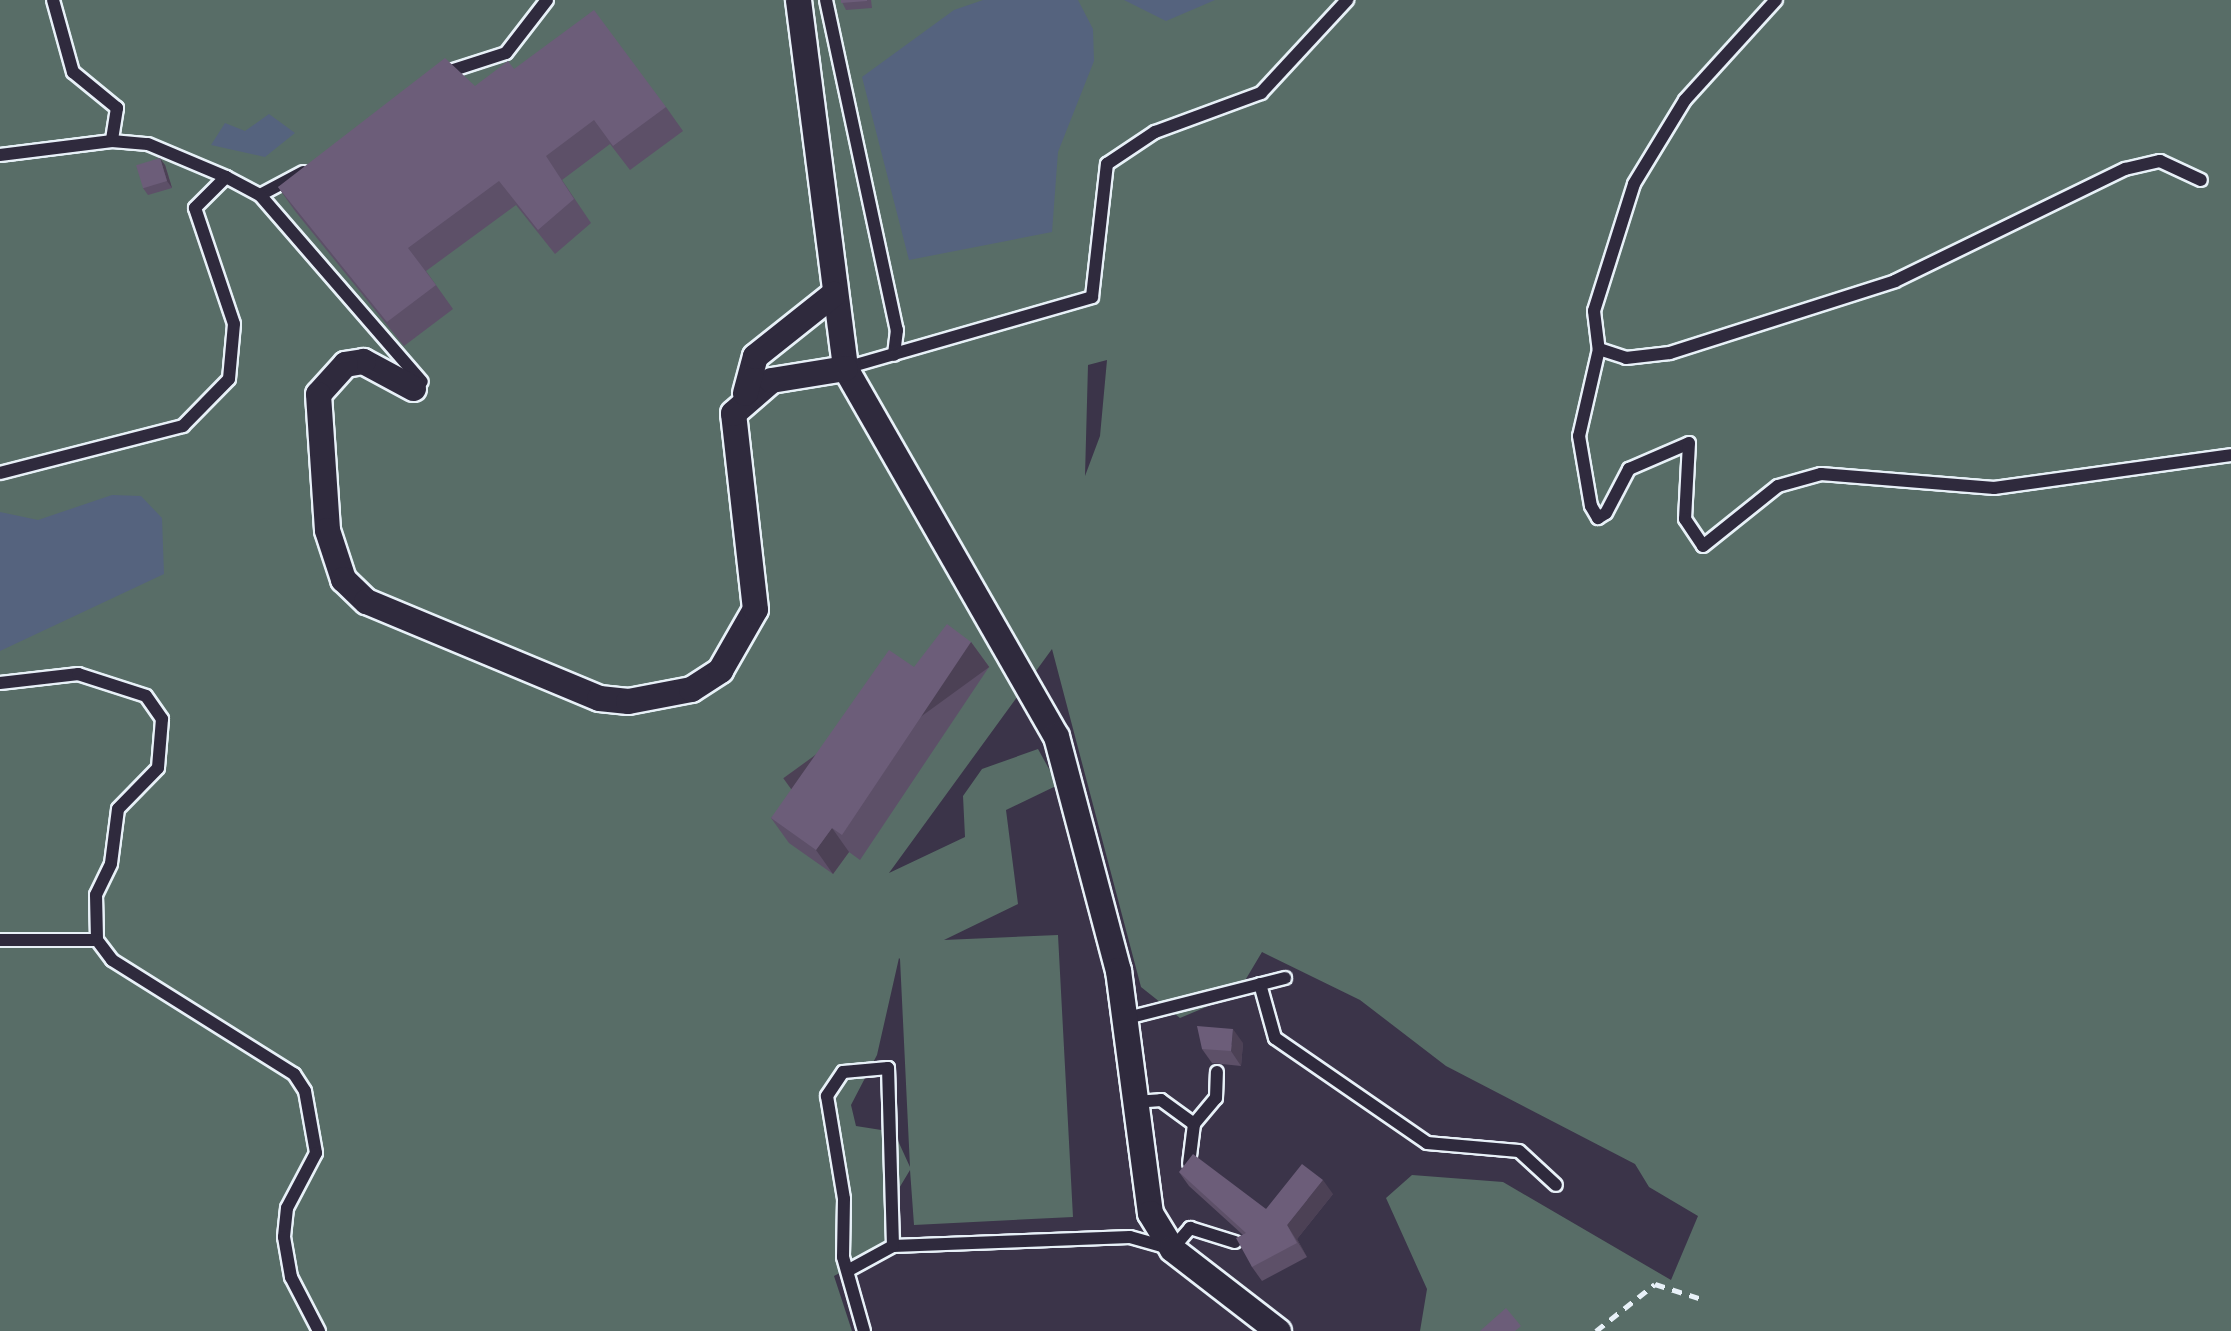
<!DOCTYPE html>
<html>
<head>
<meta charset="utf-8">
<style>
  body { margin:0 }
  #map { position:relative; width:2231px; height:1331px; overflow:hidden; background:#3b3449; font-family:"Architects Daughter",sans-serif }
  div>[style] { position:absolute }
  .green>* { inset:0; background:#586d67 }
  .water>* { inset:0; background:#55637e }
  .path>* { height:5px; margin-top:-2.5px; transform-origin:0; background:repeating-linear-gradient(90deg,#e8f1f8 0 10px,transparent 0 18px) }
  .roads { filter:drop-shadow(2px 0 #e8f1f8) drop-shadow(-2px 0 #e8f1f8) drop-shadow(0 2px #e8f1f8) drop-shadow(0 -2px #e8f1f8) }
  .lane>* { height:12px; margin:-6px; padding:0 6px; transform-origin:6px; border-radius:6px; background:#2f2a3d }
  .street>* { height:25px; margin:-12.5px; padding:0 12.5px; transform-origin:12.5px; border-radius:12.5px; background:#2f2a3d }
  .wall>* { inset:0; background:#5d5068 }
  .shaded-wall>* { inset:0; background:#4c4155; transform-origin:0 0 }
  .building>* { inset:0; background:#6c5d79; transform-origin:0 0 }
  span { translate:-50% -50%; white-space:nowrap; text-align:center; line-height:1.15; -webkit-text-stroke:8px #2f2a3d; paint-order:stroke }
</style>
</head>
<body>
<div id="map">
  <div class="green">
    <div style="clip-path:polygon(evenodd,0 0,2231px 0,2231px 1331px,1420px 1331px,1427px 1289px,1386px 1198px,1412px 1175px,1503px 1182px,1671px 1280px,1698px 1216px,1649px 1187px,1635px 1164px,1446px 1066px,1360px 1000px,1262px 952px,1237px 994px,1180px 1018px,1141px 987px,1052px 649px,889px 873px,965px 837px,963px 796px,982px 769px,1038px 749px,1058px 785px,1006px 810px,1018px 904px,944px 940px,1058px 935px,1073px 1217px,914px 1225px,910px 1170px,895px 1195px,902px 1240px,834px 1276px,852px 1331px,0 1331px,0 0,1107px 360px,1100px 436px,1085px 476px,1088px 365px,1107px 360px,0 0,899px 958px,900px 959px,910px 1167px,894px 1132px,856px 1126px,851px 1105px,877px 1055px,899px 958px)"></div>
  </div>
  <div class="water">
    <div style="clip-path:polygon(983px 0,1078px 0,1093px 29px,1094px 61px,1058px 152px,1052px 232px,909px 260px,862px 77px,954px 10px)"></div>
    <div style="clip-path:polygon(1124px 0,1215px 0,1166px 21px)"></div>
    <div style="clip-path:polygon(269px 114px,295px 133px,265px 157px,211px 145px,225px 123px,245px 131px)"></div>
    <div style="clip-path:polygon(112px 495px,141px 496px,162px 518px,164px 574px,0 651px,0 512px,38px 520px)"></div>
  </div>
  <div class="path">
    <div style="left:1596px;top:1331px;width:75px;rotate:-38.5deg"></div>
    <div style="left:1655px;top:1284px;width:52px;rotate:17.7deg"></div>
  </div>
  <div class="roads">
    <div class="lane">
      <div style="left:53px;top:0;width:75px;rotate:74.5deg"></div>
      <div style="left:73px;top:72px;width:57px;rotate:39.3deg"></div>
      <div style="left:117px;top:108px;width:33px;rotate:99deg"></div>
      <div style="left:826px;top:0;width:338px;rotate:77.9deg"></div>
      <div style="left:897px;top:330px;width:25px;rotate:97deg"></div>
      <div style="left:1776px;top:0;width:135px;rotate:132.3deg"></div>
      <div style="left:1685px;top:100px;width:98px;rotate:121.3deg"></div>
      <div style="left:1634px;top:184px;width:133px;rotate:107.5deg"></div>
      <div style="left:1594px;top:311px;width:38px;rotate:83deg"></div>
      <div style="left:1599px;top:349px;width:28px;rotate:18deg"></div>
      <div style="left:1626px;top:358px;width:44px;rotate:-6.5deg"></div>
      <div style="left:1670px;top:353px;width:236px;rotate:-17.7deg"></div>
      <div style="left:1895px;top:281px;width:256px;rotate:-26deg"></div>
      <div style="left:2125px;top:169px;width:36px;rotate:-13deg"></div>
      <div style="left:2160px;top:161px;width:45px;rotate:24.9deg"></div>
      <div style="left:441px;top:74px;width:68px;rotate:-17.9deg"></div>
      <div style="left:506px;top:53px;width:67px;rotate:-52.3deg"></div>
      <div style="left:0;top:155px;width:113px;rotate:-7.1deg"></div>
      <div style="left:112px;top:141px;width:36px;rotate:5deg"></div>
      <div style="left:148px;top:144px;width:85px;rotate:22.9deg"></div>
      <div style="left:226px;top:177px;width:44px;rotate:135deg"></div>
      <div style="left:195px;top:208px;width:122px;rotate:71.4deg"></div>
      <div style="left:234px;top:324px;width:55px;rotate:95.2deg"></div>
      <div style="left:229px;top:379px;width:66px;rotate:134.4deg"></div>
      <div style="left:183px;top:426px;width:189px;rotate:165.6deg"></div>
      <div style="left:226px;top:177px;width:38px;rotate:28deg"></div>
      <div style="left:260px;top:195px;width:49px;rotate:-28.1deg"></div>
      <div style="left:260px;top:195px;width:247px;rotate:49.1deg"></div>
      <div style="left:1599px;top:349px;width:89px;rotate:102.9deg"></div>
      <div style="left:1579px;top:436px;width:71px;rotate:80.3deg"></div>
      <div style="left:1591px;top:506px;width:14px;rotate:60deg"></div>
      <div style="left:1598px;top:518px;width:9px;rotate:-32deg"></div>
      <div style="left:1606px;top:513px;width:50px;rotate:-62.4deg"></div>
      <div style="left:1629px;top:469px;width:65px;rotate:-23.4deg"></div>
      <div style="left:1689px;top:443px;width:76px;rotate:93deg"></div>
      <div style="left:1685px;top:519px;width:32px;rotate:56deg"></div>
      <div style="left:1703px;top:546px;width:96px;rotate:-38.7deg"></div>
      <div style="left:1778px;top:486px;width:45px;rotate:-15.6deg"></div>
      <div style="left:1821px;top:474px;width:174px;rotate:4.6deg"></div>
      <div style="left:1994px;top:488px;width:239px;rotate:-7.9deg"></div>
      <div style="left:845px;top:368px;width:257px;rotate:-16deg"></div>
      <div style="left:1092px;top:297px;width:134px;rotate:-83.6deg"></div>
      <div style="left:1107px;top:164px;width:58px;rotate:-33.7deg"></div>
      <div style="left:1155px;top:132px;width:113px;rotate:-20.2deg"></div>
      <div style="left:1261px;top:93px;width:127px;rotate:-47.2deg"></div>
      <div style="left:0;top:683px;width:79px;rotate:-6.6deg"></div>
      <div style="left:78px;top:674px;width:71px;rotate:17.9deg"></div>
      <div style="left:146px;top:696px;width:28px;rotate:55deg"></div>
      <div style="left:162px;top:719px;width:49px;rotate:94.7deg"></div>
      <div style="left:158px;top:768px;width:57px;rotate:134.3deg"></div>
      <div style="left:118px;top:809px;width:55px;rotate:97.3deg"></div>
      <div style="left:111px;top:864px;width:34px;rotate:116deg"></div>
      <div style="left:96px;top:895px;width:45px;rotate:88.7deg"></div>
      <div style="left:97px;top:940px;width:25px;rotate:53deg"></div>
      <div style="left:112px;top:960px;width:215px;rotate:32.1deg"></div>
      <div style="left:294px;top:1074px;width:20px;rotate:57deg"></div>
      <div style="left:305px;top:1091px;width:63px;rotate:79.9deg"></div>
      <div style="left:316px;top:1153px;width:62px;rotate:117.8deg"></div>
      <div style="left:287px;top:1208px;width:29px;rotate:96deg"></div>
      <div style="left:284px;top:1237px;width:41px;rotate:80.1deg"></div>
      <div style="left:291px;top:1277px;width:61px;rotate:62.6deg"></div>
      <div style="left:0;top:940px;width:97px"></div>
      <div style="left:1260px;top:984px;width:56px;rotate:74.5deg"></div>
      <div style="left:1275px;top:1038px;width:185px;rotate:34.6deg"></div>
      <div style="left:1427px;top:1143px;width:92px;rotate:5deg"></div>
      <div style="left:1519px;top:1151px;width:50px;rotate:42.6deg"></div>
      <div style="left:1127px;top:1018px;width:163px;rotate:-14.2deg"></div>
      <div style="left:1134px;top:1102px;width:27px;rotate:-4deg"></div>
      <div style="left:1161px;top:1100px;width:41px;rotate:36deg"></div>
      <div style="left:1194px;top:1124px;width:40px;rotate:97.1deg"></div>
      <div style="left:1194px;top:1124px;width:34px;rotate:-50deg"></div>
      <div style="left:1216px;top:1098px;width:26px;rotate:-88deg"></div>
      <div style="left:893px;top:1246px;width:237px;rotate:-2.2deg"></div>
      <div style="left:1130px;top:1237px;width:44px;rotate:15.9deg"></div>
      <div style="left:1172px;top:1249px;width:28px;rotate:-49deg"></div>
      <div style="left:1190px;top:1228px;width:47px;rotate:17.3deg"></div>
      <div style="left:849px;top:1270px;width:50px;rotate:-28.6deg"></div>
      <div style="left:893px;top:1246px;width:178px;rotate:-91.6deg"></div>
      <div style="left:888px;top:1068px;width:45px;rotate:174.9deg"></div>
      <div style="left:843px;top:1072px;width:29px;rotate:124deg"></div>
      <div style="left:827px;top:1096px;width:104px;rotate:80.6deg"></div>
      <div style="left:844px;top:1199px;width:58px;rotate:91deg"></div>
      <div style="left:843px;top:1257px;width:77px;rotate:74.2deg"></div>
    </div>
    <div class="street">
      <div style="left:798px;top:0;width:371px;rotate:82.7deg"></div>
      <div style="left:845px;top:368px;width:424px;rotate:60.2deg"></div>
      <div style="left:1056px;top:736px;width:242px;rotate:75.2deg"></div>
      <div style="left:1118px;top:970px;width:245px;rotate:82.5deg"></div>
      <div style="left:1150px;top:1213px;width:42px;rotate:58.6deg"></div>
      <div style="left:1172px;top:1249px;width:134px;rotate:37.7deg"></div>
      <div style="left:413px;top:388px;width:57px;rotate:-151.6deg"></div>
      <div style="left:363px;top:361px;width:18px;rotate:171deg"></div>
      <div style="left:345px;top:364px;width:40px;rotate:132deg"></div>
      <div style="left:318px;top:394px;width:136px;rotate:86.2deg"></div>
      <div style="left:327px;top:530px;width:52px;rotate:71.9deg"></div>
      <div style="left:343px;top:579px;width:32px;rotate:44deg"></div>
      <div style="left:366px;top:601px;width:252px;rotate:22.6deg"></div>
      <div style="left:599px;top:698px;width:29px;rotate:6deg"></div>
      <div style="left:628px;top:701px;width:64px;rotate:-10.8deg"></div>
      <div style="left:691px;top:689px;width:35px;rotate:-33deg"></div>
      <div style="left:720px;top:670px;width:70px;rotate:-60.2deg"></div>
      <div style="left:755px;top:609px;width:197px;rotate:-96.4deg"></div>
      <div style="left:733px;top:413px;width:50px;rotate:-41deg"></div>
      <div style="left:771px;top:380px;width:75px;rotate:-9.2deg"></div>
      <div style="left:745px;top:393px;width:38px;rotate:-75deg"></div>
      <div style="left:755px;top:356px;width:100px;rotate:-38.5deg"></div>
    </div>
  </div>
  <div class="wall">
    <div style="clip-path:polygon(841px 0,871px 0,872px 8px,846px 10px)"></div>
    <div style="clip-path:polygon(475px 86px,666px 107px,683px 131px,630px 170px,610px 144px,562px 180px,591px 223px,555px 254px,516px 205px,426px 271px,453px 309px,404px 346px,295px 211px,278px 187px)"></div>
    <div style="clip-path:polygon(165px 165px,172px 188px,148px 195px,143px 188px)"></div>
    <div style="clip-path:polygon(971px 642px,989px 667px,860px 860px,849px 852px,833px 874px,789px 843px,771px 818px,914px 667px)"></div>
    <div style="clip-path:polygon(1243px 1043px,1241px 1066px,1212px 1063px,1202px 1049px)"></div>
    <div style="clip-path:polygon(1179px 1172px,1266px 1209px,1333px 1194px,1297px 1239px,1307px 1257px,1262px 1281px,1252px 1267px,1243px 1235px,1189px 1186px)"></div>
  </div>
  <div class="shaded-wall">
    <div style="clip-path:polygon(160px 158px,165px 165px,172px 188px,167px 181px)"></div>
    <div style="left:971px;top:642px;width:31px;height:232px;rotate:54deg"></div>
    <div style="clip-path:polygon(832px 828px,849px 852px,833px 874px,816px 850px)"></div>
    <div style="clip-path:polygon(1233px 1029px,1243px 1043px,1241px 1066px,1231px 1051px)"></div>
    <div style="clip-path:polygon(1323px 1180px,1333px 1194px,1297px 1239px,1307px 1257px,1287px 1225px)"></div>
  </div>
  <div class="building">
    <div style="clip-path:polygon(841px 0,867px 0,867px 1px,841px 3px)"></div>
    <div style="clip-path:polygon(594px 10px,666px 107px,613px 146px,594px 120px,546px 156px,574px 199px,538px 230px,499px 181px,408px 248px,436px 285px,387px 322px,278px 187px,445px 58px,475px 86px,508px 61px,514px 69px)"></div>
    <div style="left:160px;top:158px;width:24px;height:25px;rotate:73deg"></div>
    <div style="clip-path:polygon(947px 624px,971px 642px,842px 835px,832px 828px,816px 850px,771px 818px,889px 650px,914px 667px)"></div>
    <div style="clip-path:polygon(1197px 1026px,1233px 1029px,1231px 1051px,1202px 1049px)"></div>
    <div style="clip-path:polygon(1193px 1154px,1266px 1209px,1302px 1164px,1323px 1180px,1287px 1225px,1297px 1243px,1252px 1267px,1236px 1238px,1246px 1233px,1179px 1172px)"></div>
    <div style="clip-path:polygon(1506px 1308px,1521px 1326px,1515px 1331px,1480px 1331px)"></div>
  </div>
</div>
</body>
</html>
